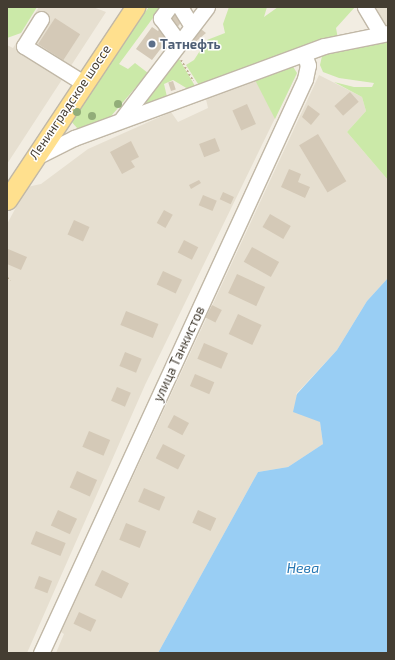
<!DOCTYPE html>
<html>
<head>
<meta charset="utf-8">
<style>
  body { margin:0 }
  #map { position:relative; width:395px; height:660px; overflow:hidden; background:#f2ede2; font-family:"Exo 2",sans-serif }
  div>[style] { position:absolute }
  .residential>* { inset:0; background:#e6dfd0 }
  .green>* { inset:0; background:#cbe9a8 }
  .water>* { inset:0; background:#99cef4 }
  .building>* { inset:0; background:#d4c9b7; transform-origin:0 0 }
  .path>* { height:2px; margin-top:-1px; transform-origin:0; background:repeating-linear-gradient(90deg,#c0b195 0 2px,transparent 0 4px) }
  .roads { filter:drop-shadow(1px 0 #c1b8a7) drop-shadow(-1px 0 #c1b8a7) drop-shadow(0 1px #c1b8a7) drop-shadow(0 -1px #c1b8a7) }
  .minor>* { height:15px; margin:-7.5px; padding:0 7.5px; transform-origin:7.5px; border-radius:7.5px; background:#fff }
  .major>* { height:19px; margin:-9.5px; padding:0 9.5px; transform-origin:9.5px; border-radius:9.5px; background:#ffe08e }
  .trees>* { width:8px; height:8px; margin:-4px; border-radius:50%; background:#92ad79 }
  .dots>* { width:11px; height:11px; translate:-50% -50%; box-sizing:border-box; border:2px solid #fff; border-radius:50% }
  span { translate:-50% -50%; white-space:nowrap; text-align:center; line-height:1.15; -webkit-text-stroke:3px #fff; paint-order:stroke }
  .service-label { font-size:13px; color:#4e5e75; font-weight:700 }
  .left { translate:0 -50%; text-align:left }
  .street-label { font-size:13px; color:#443d32 }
  .water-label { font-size:14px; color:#2778b4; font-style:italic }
  .frame { position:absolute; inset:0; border:8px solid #443d32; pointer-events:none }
</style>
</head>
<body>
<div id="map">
  <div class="residential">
    <div style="clip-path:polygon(39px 7px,93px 7px,106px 12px,7px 164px,7px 45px,13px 48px)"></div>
    <div style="clip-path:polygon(371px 7px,388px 7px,388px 25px,384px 26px)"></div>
    <div style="clip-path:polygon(297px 73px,145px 385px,27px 653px,11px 653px,7px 649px,7px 224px,27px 187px,41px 184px,88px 149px,171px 112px,178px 122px,208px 108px,205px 95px,254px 78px)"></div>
    <div style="clip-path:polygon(319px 75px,362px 97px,366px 111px,347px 132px,388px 180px,388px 278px,367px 301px,337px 350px,296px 394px,320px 422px,323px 444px,288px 467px,258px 472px,158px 653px,56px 653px,64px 634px,61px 632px)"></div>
  </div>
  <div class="green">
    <div style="clip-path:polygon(7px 7px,37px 7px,21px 33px,7px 38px)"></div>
    <div style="clip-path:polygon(149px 7px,161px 7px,119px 64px,128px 69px,135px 63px,148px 73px,106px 122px,78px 129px,69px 119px,76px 104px)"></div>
    <div style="clip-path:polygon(229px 7px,267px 7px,264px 17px,278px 7px,355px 7px,336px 28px,338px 39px,200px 87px,186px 65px,194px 60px,207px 40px,225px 33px,223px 24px)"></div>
    <div style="clip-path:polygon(388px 37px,388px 180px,347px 132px,366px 111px,362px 97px,334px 82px,354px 87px,372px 87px,374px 83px,339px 78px,323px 72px,320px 65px,322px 56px,333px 50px)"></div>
    <div style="clip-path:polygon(178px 57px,195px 86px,188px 89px,173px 80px,164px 84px,167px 97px,140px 108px,167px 63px)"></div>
    <div style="clip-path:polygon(292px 65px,297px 73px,275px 119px,254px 78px)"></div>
  </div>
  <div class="water">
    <div style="clip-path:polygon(388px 278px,388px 653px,158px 653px,258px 472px,288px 467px,323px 444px,320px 422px,293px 412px,297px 394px,337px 350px,367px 301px)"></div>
  </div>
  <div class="building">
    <div style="clip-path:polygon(176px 7px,193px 7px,152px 60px,136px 49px,152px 27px,158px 31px)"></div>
    <div style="left:55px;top:18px;width:30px;height:31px;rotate:33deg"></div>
    <div style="clip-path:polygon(197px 26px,206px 33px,193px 44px,187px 39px)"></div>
    <div style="left:173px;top:81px;width:9px;height:5px;rotate:72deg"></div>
    <div style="left:350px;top:92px;width:13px;height:21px;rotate:48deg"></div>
    <div style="left:247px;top:104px;width:22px;height:16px;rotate:66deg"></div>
    <div style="clip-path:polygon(308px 105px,320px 114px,311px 125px,302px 117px)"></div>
    <div style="left:318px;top:134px;width:55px;height:22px;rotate:59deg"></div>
    <div style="left:215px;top:138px;width:14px;height:17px;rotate:69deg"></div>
    <div style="clip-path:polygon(131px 141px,139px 157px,131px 161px,135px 167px,122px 174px,110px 152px)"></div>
    <div style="clip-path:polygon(289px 169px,301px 174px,298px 182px,310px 187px,305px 198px,281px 187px)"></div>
    <div style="clip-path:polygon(199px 180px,201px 183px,191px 189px,189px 185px)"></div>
    <div style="left:223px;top:192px;width:12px;height:8px;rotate:24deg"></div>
    <div style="left:203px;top:195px;width:15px;height:11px;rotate:23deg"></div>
    <div style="left:164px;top:210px;width:10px;height:15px;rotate:29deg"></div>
    <div style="left:270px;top:214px;width:24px;height:15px;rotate:30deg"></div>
    <div style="left:74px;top:220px;width:17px;height:16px;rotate:24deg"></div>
    <div style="left:184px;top:240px;width:16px;height:14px;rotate:27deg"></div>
    <div style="left:252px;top:247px;width:31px;height:17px;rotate:29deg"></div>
    <div style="clip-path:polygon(8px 249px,27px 257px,21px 270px,7px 264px)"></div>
    <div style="left:163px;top:271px;width:21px;height:15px;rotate:25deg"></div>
    <div style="left:237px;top:274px;width:31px;height:21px;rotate:25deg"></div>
    <div style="left:212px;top:305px;width:11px;height:14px;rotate:27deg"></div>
    <div style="left:126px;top:311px;width:35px;height:15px;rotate:22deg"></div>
    <div style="left:238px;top:314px;width:26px;height:22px;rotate:25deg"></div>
    <div style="left:204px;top:343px;width:26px;height:17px;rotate:23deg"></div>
    <div style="left:125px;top:352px;width:18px;height:15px;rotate:22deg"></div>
    <div style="left:195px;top:374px;width:21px;height:13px;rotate:23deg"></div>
    <div style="left:117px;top:387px;width:15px;height:15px;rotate:23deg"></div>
    <div style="left:174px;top:415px;width:17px;height:14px;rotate:28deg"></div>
    <div style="left:89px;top:431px;width:23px;height:17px;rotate:23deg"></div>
    <div style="left:163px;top:444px;width:25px;height:16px;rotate:27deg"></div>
    <div style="left:77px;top:471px;width:22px;height:18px;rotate:24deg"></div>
    <div style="left:144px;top:488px;width:23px;height:15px;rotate:23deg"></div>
    <div style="left:58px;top:510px;width:21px;height:17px;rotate:25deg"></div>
    <div style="left:198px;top:510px;width:20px;height:14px;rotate:24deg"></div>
    <div style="left:126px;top:523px;width:22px;height:18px;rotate:22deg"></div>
    <div style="left:36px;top:531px;width:32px;height:14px;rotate:22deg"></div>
    <div style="left:102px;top:570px;width:30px;height:17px;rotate:26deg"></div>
    <div style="left:39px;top:576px;width:14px;height:13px;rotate:21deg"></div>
    <div style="left:79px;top:612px;width:19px;height:13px;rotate:25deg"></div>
  </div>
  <div class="path">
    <div style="left:181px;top:60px;width:24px;rotate:60deg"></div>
    <div style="left:7px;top:278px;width:4px;rotate:27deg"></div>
  </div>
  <div class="roads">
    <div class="minor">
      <div style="left:169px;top:7px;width:14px;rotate:126deg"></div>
      <div style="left:161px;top:18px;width:31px;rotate:54deg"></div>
      <div style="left:180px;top:7px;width:22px;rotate:58deg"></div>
      <div style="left:365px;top:7px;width:31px;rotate:59deg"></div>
      <div style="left:41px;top:19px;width:32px;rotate:122deg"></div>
      <div style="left:24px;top:46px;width:68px;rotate:31.8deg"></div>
      <div style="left:121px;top:120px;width:142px;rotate:-52.7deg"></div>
      <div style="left:34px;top:158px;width:45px;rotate:-26.6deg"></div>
      <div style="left:74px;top:138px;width:266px;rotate:-20.2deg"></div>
      <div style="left:324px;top:46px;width:65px;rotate:-11.5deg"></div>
      <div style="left:41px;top:653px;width:632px;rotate:-65.3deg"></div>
      <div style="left:305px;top:79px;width:14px;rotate:-78deg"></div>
      <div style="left:308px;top:65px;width:12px;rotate:-110deg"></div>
    </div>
    <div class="major">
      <div style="left:7px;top:200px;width:232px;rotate:-56.4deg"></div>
    </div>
  </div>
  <div class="trees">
    <div style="left:118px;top:104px"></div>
    <div style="left:77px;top:112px"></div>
    <div style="left:92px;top:116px"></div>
  </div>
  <div class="dots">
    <div style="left:152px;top:44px;background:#5c6f8a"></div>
  </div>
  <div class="service-label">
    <span class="left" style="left:160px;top:44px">Татнефть</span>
  </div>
  <div class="street-label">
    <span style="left:70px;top:102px;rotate:-56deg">Ленинградское шоссе</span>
    <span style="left:179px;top:354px;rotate:-65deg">улица Танкистов</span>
  </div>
  <div class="water-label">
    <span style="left:303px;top:568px">Нева</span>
  </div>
  <div class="frame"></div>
</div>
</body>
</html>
